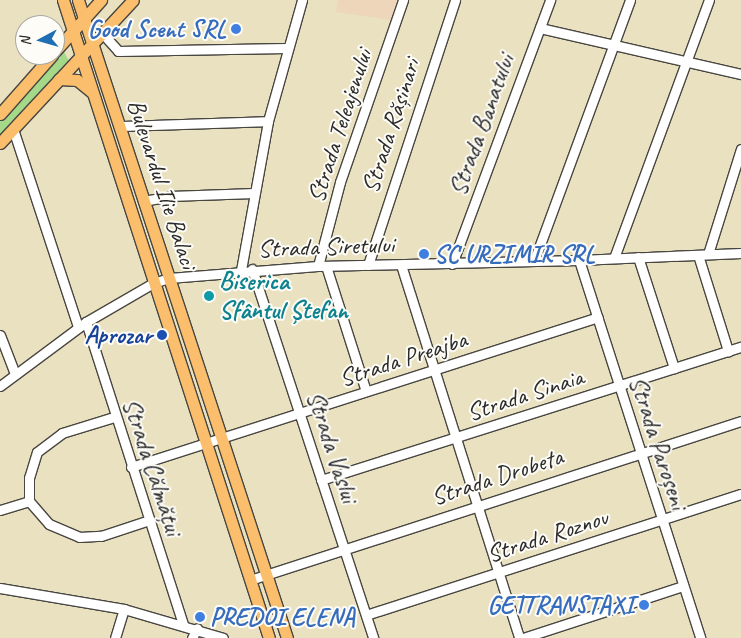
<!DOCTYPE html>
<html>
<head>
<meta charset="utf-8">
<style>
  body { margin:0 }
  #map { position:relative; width:741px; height:638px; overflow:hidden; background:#e9e1bf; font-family:Caveat,sans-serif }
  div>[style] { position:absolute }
  .built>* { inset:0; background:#eed6bb }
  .green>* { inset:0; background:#a4d989 }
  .roads { filter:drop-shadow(1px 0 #484641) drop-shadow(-1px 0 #484641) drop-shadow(0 1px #484641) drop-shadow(0 -1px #484641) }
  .minor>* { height:9px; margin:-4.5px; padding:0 4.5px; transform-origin:4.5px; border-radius:4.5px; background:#fff }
  .major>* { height:11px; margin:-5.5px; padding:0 5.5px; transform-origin:5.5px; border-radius:5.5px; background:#fabe6d }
  .dots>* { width:14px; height:14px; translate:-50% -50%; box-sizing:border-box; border:2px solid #fdfcf7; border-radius:50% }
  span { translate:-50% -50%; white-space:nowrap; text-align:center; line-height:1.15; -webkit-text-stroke:4px #fdfcf7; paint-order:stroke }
  .shop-label { font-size:25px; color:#366cbe; font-weight:700 }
  .right { translate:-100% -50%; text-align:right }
  .left { translate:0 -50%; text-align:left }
  .street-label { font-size:25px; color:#2b2b2b }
  .culture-label { font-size:25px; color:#0d838f; font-weight:700 }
  .transit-label { font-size:25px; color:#164399; font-weight:700 }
  .north { position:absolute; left:15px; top:15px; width:50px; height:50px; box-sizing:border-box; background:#fdfcf7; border:1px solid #a9a8a5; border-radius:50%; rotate:264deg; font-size:14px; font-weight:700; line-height:20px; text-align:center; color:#2b2b2b }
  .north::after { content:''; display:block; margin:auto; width:18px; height:22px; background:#1f6fb2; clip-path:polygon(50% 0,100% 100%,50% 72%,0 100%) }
</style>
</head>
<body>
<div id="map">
  <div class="built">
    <div style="clip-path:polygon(338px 0,397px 0,391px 20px,336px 12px)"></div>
  </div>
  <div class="green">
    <div style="clip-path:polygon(63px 50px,69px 61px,0 136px,0 120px)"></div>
  </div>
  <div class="roads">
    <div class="minor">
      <div style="left:540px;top:28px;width:206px;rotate:12.9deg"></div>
      <div style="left:102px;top:33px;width:24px;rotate:48deg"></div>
      <div style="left:118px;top:51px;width:168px;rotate:-1deg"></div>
      <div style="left:119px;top:126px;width:149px;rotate:-1.9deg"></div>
      <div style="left:13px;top:129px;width:208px;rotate:71.8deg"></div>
      <div style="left:143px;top:201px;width:27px;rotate:-10deg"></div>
      <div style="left:170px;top:196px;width:84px;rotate:-2deg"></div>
      <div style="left:708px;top:254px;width:110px;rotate:-72.6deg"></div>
      <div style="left:698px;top:255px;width:101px;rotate:72.6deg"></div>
      <div style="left:638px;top:257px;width:117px;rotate:72deg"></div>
      <div style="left:614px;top:258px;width:275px;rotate:-69.8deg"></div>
      <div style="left:579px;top:260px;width:397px;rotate:72.2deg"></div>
      <div style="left:534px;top:261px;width:278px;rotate:-69.8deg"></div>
      <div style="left:452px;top:264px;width:282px;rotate:-69.6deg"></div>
      <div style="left:368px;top:265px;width:279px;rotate:-71.8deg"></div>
      <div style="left:401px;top:265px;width:391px;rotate:72.4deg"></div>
      <div style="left:318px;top:266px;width:87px;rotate:-75.3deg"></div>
      <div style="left:340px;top:182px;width:193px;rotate:-70.9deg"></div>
      <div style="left:326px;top:266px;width:131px;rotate:72.3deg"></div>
      <div style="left:252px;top:269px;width:388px;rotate:71.8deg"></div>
      <div style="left:241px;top:270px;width:151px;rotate:-79.7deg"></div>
      <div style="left:268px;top:121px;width:126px;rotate:-74.3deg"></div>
      <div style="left:86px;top:322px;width:317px;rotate:72.2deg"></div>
      <div style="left:0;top:335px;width:42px;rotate:69deg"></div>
      <div style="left:0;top:386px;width:107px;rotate:-36.7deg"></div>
      <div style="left:86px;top:322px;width:78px;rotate:-30.2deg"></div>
      <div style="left:153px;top:283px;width:17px;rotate:-17deg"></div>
      <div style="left:169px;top:278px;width:149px;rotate:-4.6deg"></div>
      <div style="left:318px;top:266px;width:261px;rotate:-1.3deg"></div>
      <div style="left:579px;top:260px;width:162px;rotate:-2.5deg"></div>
      <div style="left:131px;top:467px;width:490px;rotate:-17.8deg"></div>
      <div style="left:321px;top:480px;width:441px;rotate:-17.6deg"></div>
      <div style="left:29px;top:501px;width:30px;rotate:49deg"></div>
      <div style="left:49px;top:524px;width:33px;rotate:23deg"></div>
      <div style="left:79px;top:537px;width:22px;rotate:-3deg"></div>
      <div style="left:101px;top:536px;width:51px;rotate:-18.4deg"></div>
      <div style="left:29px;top:501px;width:23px;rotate:-90deg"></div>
      <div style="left:29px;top:478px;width:27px;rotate:-73deg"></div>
      <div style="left:37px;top:452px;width:31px;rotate:-37deg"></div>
      <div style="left:62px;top:433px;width:54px;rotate:-17.1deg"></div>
      <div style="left:0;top:510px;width:30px;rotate:-17deg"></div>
      <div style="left:250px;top:580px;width:516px;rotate:-17.94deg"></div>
      <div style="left:0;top:588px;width:126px;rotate:9.6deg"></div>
      <div style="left:124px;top:609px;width:103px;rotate:16.3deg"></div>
      <div style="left:366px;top:615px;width:394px;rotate:-17.9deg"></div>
      <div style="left:115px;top:638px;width:30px;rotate:-73deg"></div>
      <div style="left:192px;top:638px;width:11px;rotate:-63deg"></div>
      <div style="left:523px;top:638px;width:168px;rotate:-18deg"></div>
    </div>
    <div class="major">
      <div style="left:63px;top:0;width:670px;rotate:72.11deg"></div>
      <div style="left:78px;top:0;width:671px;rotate:71.86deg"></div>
      <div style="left:55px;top:51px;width:69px;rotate:-48deg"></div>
      <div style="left:59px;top:79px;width:18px;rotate:3deg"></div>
      <div style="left:77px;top:80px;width:19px;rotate:39deg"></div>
      <div style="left:0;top:114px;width:79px;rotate:-48.6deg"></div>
      <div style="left:0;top:143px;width:195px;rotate:-47.1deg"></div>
    </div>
  </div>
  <div class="dots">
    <div style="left:236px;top:29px;background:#3f7fe0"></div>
    <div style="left:424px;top:254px;background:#3f7fe0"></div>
    <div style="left:209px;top:296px;background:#0f9aa8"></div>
    <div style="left:162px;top:335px;background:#1a4fb4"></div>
    <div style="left:644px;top:605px;background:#3f7fe0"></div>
    <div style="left:200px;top:617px;background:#3f7fe0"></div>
  </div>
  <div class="shop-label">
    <span class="right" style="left:226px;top:29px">Good Scent SRL</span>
    <span class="left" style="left:434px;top:254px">SC URZIMIR SRL</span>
    <span class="right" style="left:634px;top:605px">GETTRANSTAXI</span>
    <span class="left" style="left:210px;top:617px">PREDOI ELENA</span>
  </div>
  <div class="street-label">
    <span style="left:482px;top:125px;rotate:-70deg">Strada Banatului</span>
    <span style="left:340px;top:126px;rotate:-72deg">Strada Teleajenului</span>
    <span style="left:391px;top:126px;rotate:-72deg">Strada Rășinari</span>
    <span style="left:162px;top:184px;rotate:72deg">Bulevardul Ilie Balaci</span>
    <span style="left:326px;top:247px;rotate:-2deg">Strada Siretului</span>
    <span style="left:403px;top:359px;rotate:-18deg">Strada Preajba</span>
    <span style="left:525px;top:395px;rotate:-18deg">Strada Sinaia</span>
    <span style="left:658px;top:443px;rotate:72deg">Strada Paroșeni</span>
    <span style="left:332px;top:447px;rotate:72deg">Strada Vaslui</span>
    <span style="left:152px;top:467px;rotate:72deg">Strada Călmățui</span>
    <span style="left:497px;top:477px;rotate:-18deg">Strada Drobeta</span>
    <span style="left:547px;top:536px;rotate:-18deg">Strada Roznov</span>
  </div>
  <div class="culture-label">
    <span class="left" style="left:219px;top:296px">Biserica<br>Sfântul Ștefan</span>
  </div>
  <div class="transit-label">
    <span class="right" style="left:152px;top:335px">Aprozar</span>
  </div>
  <div class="north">N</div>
</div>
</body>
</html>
